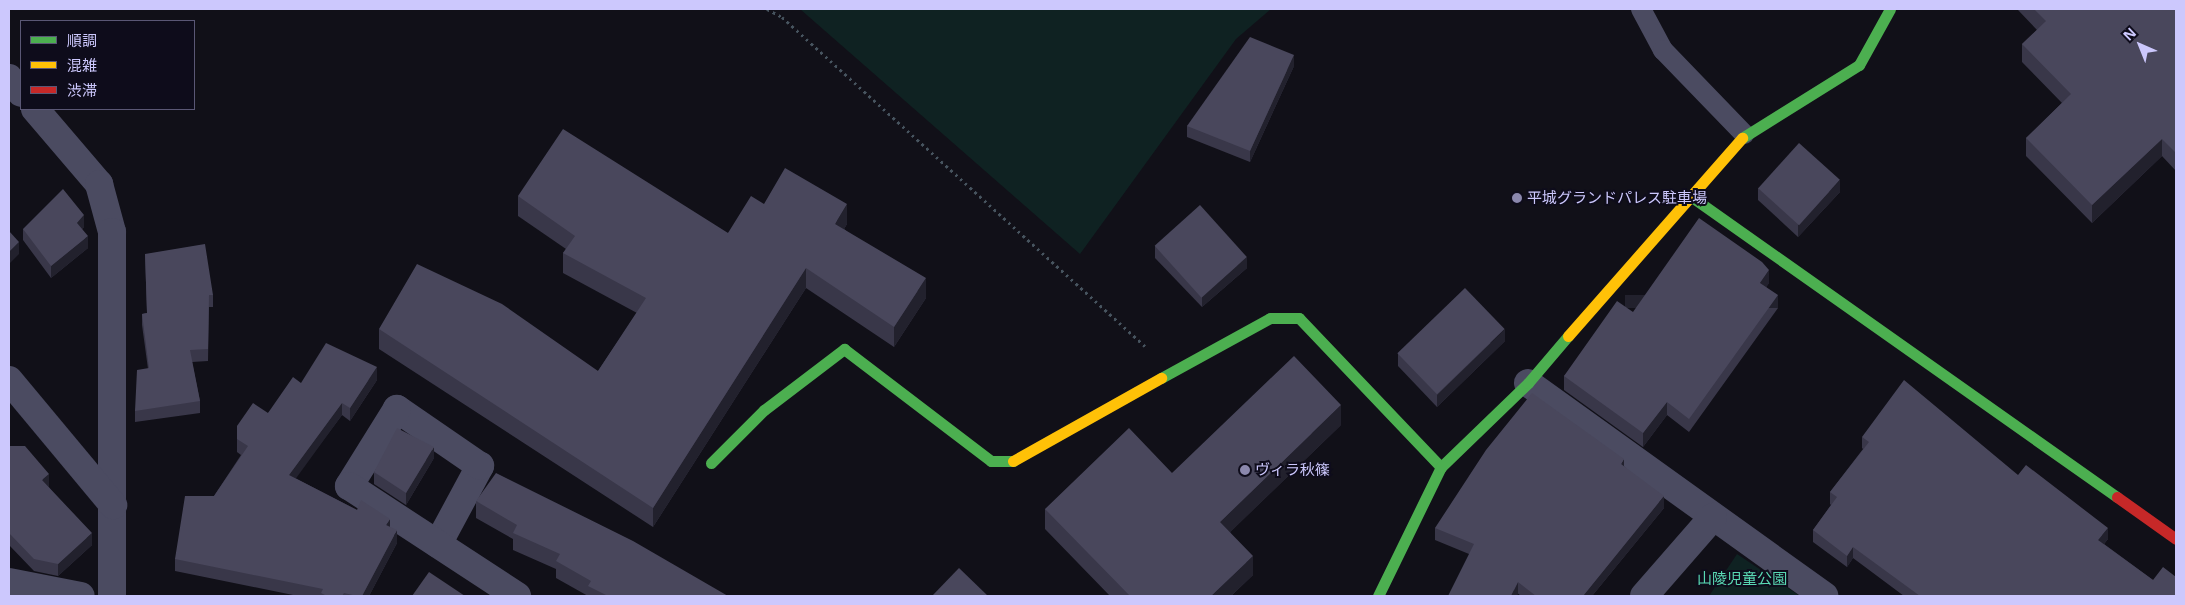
<!DOCTYPE html>
<html>
<head>
<meta charset="utf-8">
<style>
  body { margin:0 }
  #map { position:relative; width:2185px; height:605px; overflow:hidden; background:#111018; font-family:"Noto Sans","Noto Sans JP",sans-serif }
  div>[style] { position:absolute }
  .green>* { inset:0; background:#0f2222 }
  .path>* { height:3px; margin-top:-1.5px; transform-origin:0; background:repeating-linear-gradient(90deg,#47545f 0 2.5px,transparent 0 6.5px) }
  .lane>* { height:20px; margin:-10px; padding:0 10px; transform-origin:10px; border-radius:10px; background:#4b4b61 }
  .street>* { height:28px; margin:-14px; padding:0 14px; transform-origin:14px; border-radius:14px; background:#4b4b61 }
  .fast>* { height:11px; margin:-5.5px; padding:0 5.5px; transform-origin:5.5px; border-radius:5.5px; background:#4caf50 }
  .slow>* { height:11px; margin:-5.5px; padding:0 5.5px; transform-origin:5.5px; border-radius:5.5px; background:#ffc107 }
  .jam>* { height:11px; margin:-5.5px; padding:0 5.5px; transform-origin:5.5px; border-radius:5.5px; background:#c62828 }
  .wall>* { inset:0; background:#393749 }
  .shaded-wall>* { inset:0; background:#22212d; transform-origin:0 0 }
  .building>* { inset:0; background:#49475c; transform-origin:0 0 }
  .dots>* { width:14px; height:14px; translate:-50% -50%; box-sizing:border-box; border:2px solid #0e0c1b; border-radius:50% }
  span { translate:-50% -50%; white-space:nowrap; text-align:center; line-height:1.15; -webkit-text-stroke:4px #0e0c1b; paint-order:stroke }
  .poi-label { font-size:15px; color:#ccc8fd }
  .left { translate:0 -50%; text-align:left }
  .park-label { font-size:15px; color:#59d8b3 }
  .frame { position:absolute; inset:0; border:10px solid #ccc8fd; pointer-events:none }
  .legend { position:absolute; left:20px; top:20px; width:175px; height:90px; box-sizing:border-box; background:#0e0c1b; border:1px solid #5a5775; margin:0; padding:6px 9px; list-style:none; font-size:15px; color:#ccc8fd }
  .legend li { display:flex; align-items:center; gap:10px; height:25px }
  .legend b { width:25px; border:1px solid #5a5775 }
  .north { position:absolute; left:2115px; top:20px; width:50px; height:50px; -webkit-text-stroke:4px #0e0c1b; paint-order:stroke; rotate:316deg; font-size:14px; font-weight:700; line-height:20px; text-align:center; color:#ccc8fd }
  .north::after { content:''; display:block; margin:auto; width:18px; height:22px; background:#ccc8fd; clip-path:polygon(50% 0,100% 100%,50% 72%,0 100%) }
</style>
</head>
<body>
<div id="map">
  <div class="green">
    <div style="clip-path:polygon(800px 9px,1271px 9px,1236px 39px,1080px 254px)"></div>
    <div style="clip-path:polygon(1737px 554px,1800px 596px,1709px 596px)"></div>
  </div>
  <div class="path">
    <div style="left:767px;top:9px;width:17px;rotate:28deg"></div>
    <div style="left:782px;top:17px;width:490px;rotate:42.2deg"></div>
  </div>
  <div class="lane">
    <div style="left:1641px;top:9px;width:47px;rotate:61.8deg"></div>
    <div style="left:1663px;top:50px;width:117px;rotate:46deg"></div>
  </div>
  <div class="street">
    <div style="left:9px;top:78px;width:19px;rotate:51deg"></div>
    <div style="left:35px;top:109px;width:99px;rotate:49.5deg"></div>
    <div style="left:99px;top:184px;width:50px;rotate:74.8deg"></div>
    <div style="left:112px;top:232px;width:364px;rotate:90deg"></div>
    <div style="left:9px;top:380px;width:163px;rotate:50.2deg"></div>
    <div style="left:1528px;top:383px;width:365px;rotate:35.7deg"></div>
    <div style="left:438px;top:544px;width:89px;rotate:-61.7deg"></div>
    <div style="left:480px;top:466px;width:101px;rotate:-145.5deg"></div>
    <div style="left:397px;top:409px;width:91px;rotate:121.9deg"></div>
    <div style="left:349px;top:486px;width:201px;rotate:33.2deg"></div>
    <div style="left:9px;top:582px;width:73px;rotate:11deg"></div>
    <div style="left:1644px;top:596px;width:105px;rotate:-48.9deg"></div>
  </div>
  <div class="fast">
    <div style="left:1742px;top:138px;width:138px;rotate:-32deg"></div>
    <div style="left:1859px;top:65px;width:64px;rotate:-61deg"></div>
    <div style="left:1689px;top:195px;width:524px;rotate:35.21deg"></div>
    <div style="left:1161px;top:378px;width:124px;rotate:-28.8deg"></div>
    <div style="left:1270px;top:318px;width:29px"></div>
    <div style="left:1299px;top:318px;width:206px;rotate:46.4deg"></div>
    <div style="left:711px;top:463px;width:75px;rotate:-45deg"></div>
    <div style="left:764px;top:410px;width:101px;rotate:-37.3deg"></div>
    <div style="left:844px;top:349px;width:185px;rotate:37.3deg"></div>
    <div style="left:991px;top:461px;width:22px"></div>
    <div style="left:1378px;top:596px;width:144px;rotate:-64deg"></div>
    <div style="left:1441px;top:467px;width:121px;rotate:-44deg"></div>
    <div style="left:1528px;top:383px;width:62px;rotate:-49.6deg"></div>
  </div>
  <div class="slow">
    <div style="left:1568px;top:336px;width:264px;rotate:-48.7deg"></div>
    <div style="left:1013px;top:461px;width:170px;rotate:-29.3deg"></div>
  </div>
  <div class="jam">
    <div style="left:2117px;top:497px;width:72px;rotate:35.4deg"></div>
  </div>
  <div class="wall">
    <div style="clip-path:polygon(2018px 9px,2176px 9px,2176px 171px,2162px 156px,2092px 223px,2026px 156px,2026px 138px,2062px 103px,2022px 62px,2022px 44px,2037px 30px,2018px 10px)"></div>
    <div style="clip-path:polygon(1294px 66px,1250px 162px,1187px 137px,1187px 126px)"></div>
    <div style="clip-path:polygon(1758px 188px,1840px 192px,1798px 237px,1758px 200px)"></div>
    <div style="clip-path:polygon(518px 196px,728px 233px,764px 204px,847px 224px,844px 229px,926px 298px,894px 347px,806px 288px,653px 527px,379px 349px,379px 329px,598px 371px,637px 313px,563px 273px,563px 253px,566px 249px,518px 216px)"></div>
    <div style="clip-path:polygon(84px 227px,82px 229px,88px 248px,51px 278px,23px 240px,23px 229px)"></div>
    <div style="clip-path:polygon(1155px 246px,1247px 268px,1202px 307px,1155px 258px)"></div>
    <div style="clip-path:polygon(145px 254px,213px 295px,213px 307px,209px 307px,208px 361px,192px 362px,200px 401px,200px 413px,135px 422px,135px 411px,148px 369px,142px 325px,142px 314px,147px 313px)"></div>
    <div style="clip-path:polygon(1769px 283px,1766px 287px,1778px 308px,1689px 432px,1667px 415px,1643px 447px,1564px 390px,1564px 376px,1633px 312px)"></div>
    <div style="clip-path:polygon(1505px 341px,1437px 407px,1398px 366px,1398px 354px)"></div>
    <div style="clip-path:polygon(377px 380px,350px 421px,342px 415px,295px 478px,390px 527px,397px 543px,369px 596px,298px 596px,175px 571px,175px 559px,214px 496px,241px 455px,237px 452px,237px 426px,268px 413px,301px 383px)"></div>
    <div style="clip-path:polygon(1341px 425px,1230px 532px,1253px 575px,1231px 596px,1110px 596px,1045px 529px,1045px 509px)"></div>
    <div style="clip-path:polygon(1862px 437px,2018px 475px,2108px 539px,2104px 544px,2153px 580px,2176px 596px,1904px 596px,1853px 558px,1847px 567px,1813px 542px,1813px 530px,1831px 505px,1830px 504px,1830px 492px,1863px 449px,1862px 448px)"></div>
    <div style="clip-path:polygon(9px 446px,49px 485px,48px 486px,92px 545px,58px 576px,34px 571px,9px 545px)"></div>
    <div style="clip-path:polygon(434px 458px,406px 505px,374px 484px,374px 472px)"></div>
    <div style="clip-path:polygon(1624px 466px,1664px 508px,1592px 596px,1521px 596px,1469px 554px,1435px 540px,1435px 528px)"></div>
    <div style="clip-path:polygon(476px 501px,728px 596px,588px 596px,556px 578px,556px 569px,513px 550px,513px 539px,476px 518px)"></div>
  </div>
  <div class="shaded-wall">
    <div style="clip-path:polygon(1294px 55px,1294px 66px,1250px 162px,1250px 151px)"></div>
    <div style="clip-path:polygon(2162px 139px,2162px 156px,2092px 223px,2092px 205px)"></div>
    <div style="clip-path:polygon(1840px 180px,1840px 192px,1798px 237px,1798px 225px)"></div>
    <div style="clip-path:polygon(847px 204px,847px 224px,835px 244px,835px 224px)"></div>
    <div style="clip-path:polygon(84px 215px,84px 227px,77px 234px,77px 223px)"></div>
    <div style="clip-path:polygon(88px 236px,88px 248px,51px 278px,51px 266px)"></div>
    <div style="clip-path:polygon(19px 242px,19px 254px,9px 264px,9px 252px)"></div>
    <div style="clip-path:polygon(1247px 257px,1247px 268px,1202px 307px,1202px 296px)"></div>
    <div style="clip-path:polygon(806px 268px,806px 288px,653px 527px,653px 508px)"></div>
    <div style="clip-path:polygon(1769px 270px,1769px 283px,1760px 297px,1760px 283px)"></div>
    <div style="clip-path:polygon(926px 278px,926px 298px,894px 347px,894px 327px)"></div>
    <div style="left:1778px;top:295px;width:13px;height:153px;rotate:90deg"></div>
    <div style="clip-path:polygon(1505px 329px,1505px 341px,1437px 407px,1437px 395px)"></div>
    <div style="clip-path:polygon(377px 367px,377px 380px,350px 421px,350px 408px)"></div>
    <div style="clip-path:polygon(1667px 402px,1667px 415px,1643px 447px,1643px 433px)"></div>
    <div style="clip-path:polygon(342px 403px,342px 415px,289px 488px,289px 475px)"></div>
    <div style="clip-path:polygon(1341px 405px,1341px 425px,1220px 542px,1220px 522px)"></div>
    <div style="clip-path:polygon(434px 447px,434px 458px,406px 505px,406px 493px)"></div>
    <div style="clip-path:polygon(1624px 459px,1624px 472px,1621px 464px)"></div>
    <div style="clip-path:polygon(49px 474px,49px 485px,42px 491px,42px 480px)"></div>
    <div style="clip-path:polygon(1664px 496px,1664px 508px,1592px 596px,1583px 596px)"></div>
    <div style="clip-path:polygon(390px 519px,390px 531px,386px 525px)"></div>
    <div style="clip-path:polygon(2108px 528px,2108px 539px,2098px 551px,2098px 540px)"></div>
    <div style="clip-path:polygon(397px 530px,397px 543px,369px 596px,362px 596px)"></div>
    <div style="clip-path:polygon(92px 533px,92px 545px,58px 576px,58px 564px)"></div>
    <div style="clip-path:polygon(1853px 547px,1853px 558px,1847px 567px,1847px 556px)"></div>
    <div style="clip-path:polygon(1253px 556px,1253px 575px,1231px 596px,1211px 596px)"></div>
    <div style="clip-path:polygon(1518px 582px,1518px 594px,1517px 596px,1511px 596px)"></div>
  </div>
  <div class="building">
    <div style="clip-path:polygon(2034px 9px,2176px 9px,2176px 153px,2162px 139px,2092px 205px,2026px 138px,2071px 94px,2022px 44px,2046px 21px)"></div>
    <div style="clip-path:polygon(1250px 37px,1294px 55px,1250px 151px,1187px 126px)"></div>
    <div style="clip-path:polygon(563px 129px,728px 233px,751px 196px,764px 204px,785px 168px,847px 204px,835px 224px,926px 278px,894px 327px,806px 268px,653px 508px,379px 329px,417px 264px,502px 304px,598px 371px,646px 298px,563px 253px,575px 236px,518px 196px)"></div>
    <div style="left:1799px;top:143px;width:55px;height:61px;rotate:42deg"></div>
    <div style="clip-path:polygon(63px 189px,84px 215px,77px 223px,88px 236px,51px 266px,23px 229px)"></div>
    <div style="left:1200px;top:205px;width:70px;height:61px;rotate:48deg"></div>
    <div style="clip-path:polygon(1699px 218px,1762px 262px,1769px 270px,1760px 283px,1778px 295px,1689px 419px,1667px 402px,1643px 433px,1564px 376px,1617px 301px,1633px 312px)"></div>
    <div style="clip-path:polygon(9px 231px,19px 242px,9px 252px)"></div>
    <div style="clip-path:polygon(205px 244px,213px 295px,209px 295px,208px 349px,190px 350px,200px 401px,135px 411px,137px 370px,149px 368px,142px 314px,147px 313px,145px 254px)"></div>
    <div style="left:1465px;top:288px;width:57px;height:94px;rotate:46deg"></div>
    <div style="clip-path:polygon(326px 343px,377px 367px,350px 408px,342px 403px,289px 475px,357px 510px,361px 500px,390px 519px,386px 525px,397px 530px,362px 596px,350px 596px,357px 596px,344px 593px,342px 596px,327px 596px,321px 593px,323px 589px,175px 559px,185px 496px,214px 496px,248px 446px,237px 439px,237px 426px,253px 403px,268px 413px,293px 377px,301px 383px)"></div>
    <div style="clip-path:polygon(1294px 356px,1341px 405px,1220px 522px,1253px 556px,1211px 596px,1130px 596px,1045px 509px,1129px 428px,1172px 473px)"></div>
    <div style="clip-path:polygon(1904px 380px,2018px 475px,2026px 465px,2108px 528px,2098px 540px,2153px 580px,2163px 567px,2176px 577px,2176px 596px,1920px 596px,1853px 547px,1847px 556px,1813px 530px,1837px 497px,1830px 492px,1869px 442px,1862px 437px)"></div>
    <div style="clip-path:polygon(1532px 393px,1624px 459px,1621px 464px,1664px 496px,1583px 596px,1536px 596px,1518px 582px,1511px 596px,1448px 596px,1474px 544px,1435px 528px,1486px 450px)"></div>
    <div style="clip-path:polygon(397px 428px,434px 447px,406px 493px,374px 472px)"></div>
    <div style="clip-path:polygon(9px 446px,25px 446px,49px 474px,42px 480px,92px 533px,58px 564px,34px 559px,9px 533px)"></div>
    <div style="clip-path:polygon(496px 473px,633px 541px,728px 596px,608px 596px,588px 586px,591px 581px,556px 561px,560px 554px,513px 533px,517px 525px,476px 501px)"></div>
    <div style="clip-path:polygon(959px 568px,988px 596px,932px 596px)"></div>
    <div style="clip-path:polygon(429px 572px,465px 596px,412px 596px)"></div>
  </div>
  <div class="dots">
    <div style="left:1517px;top:198px;background:#8b88ad"></div>
    <div style="left:1245px;top:470px;background:#8b88ad"></div>
  </div>
  <div class="poi-label">
    <span class="left" style="left:1527px;top:198px">平城グランドパレス駐車場</span>
    <span class="left" style="left:1255px;top:470px">ヴィラ秋篠</span>
  </div>
  <div class="park-label">
    <span style="left:1742px;top:579px">山陵児童公園</span>
  </div>
  <div class="frame"></div>
  <ul class="legend">
  <li><b style="height:6px;background:#4caf50"></b>順調</li>
  <li><b style="height:6px;background:#ffc107"></b>混雑</li>
  <li><b style="height:6px;background:#c62828"></b>渋滞</li>
  </ul>
  <div class="north">N</div>
</div>
</body>
</html>
